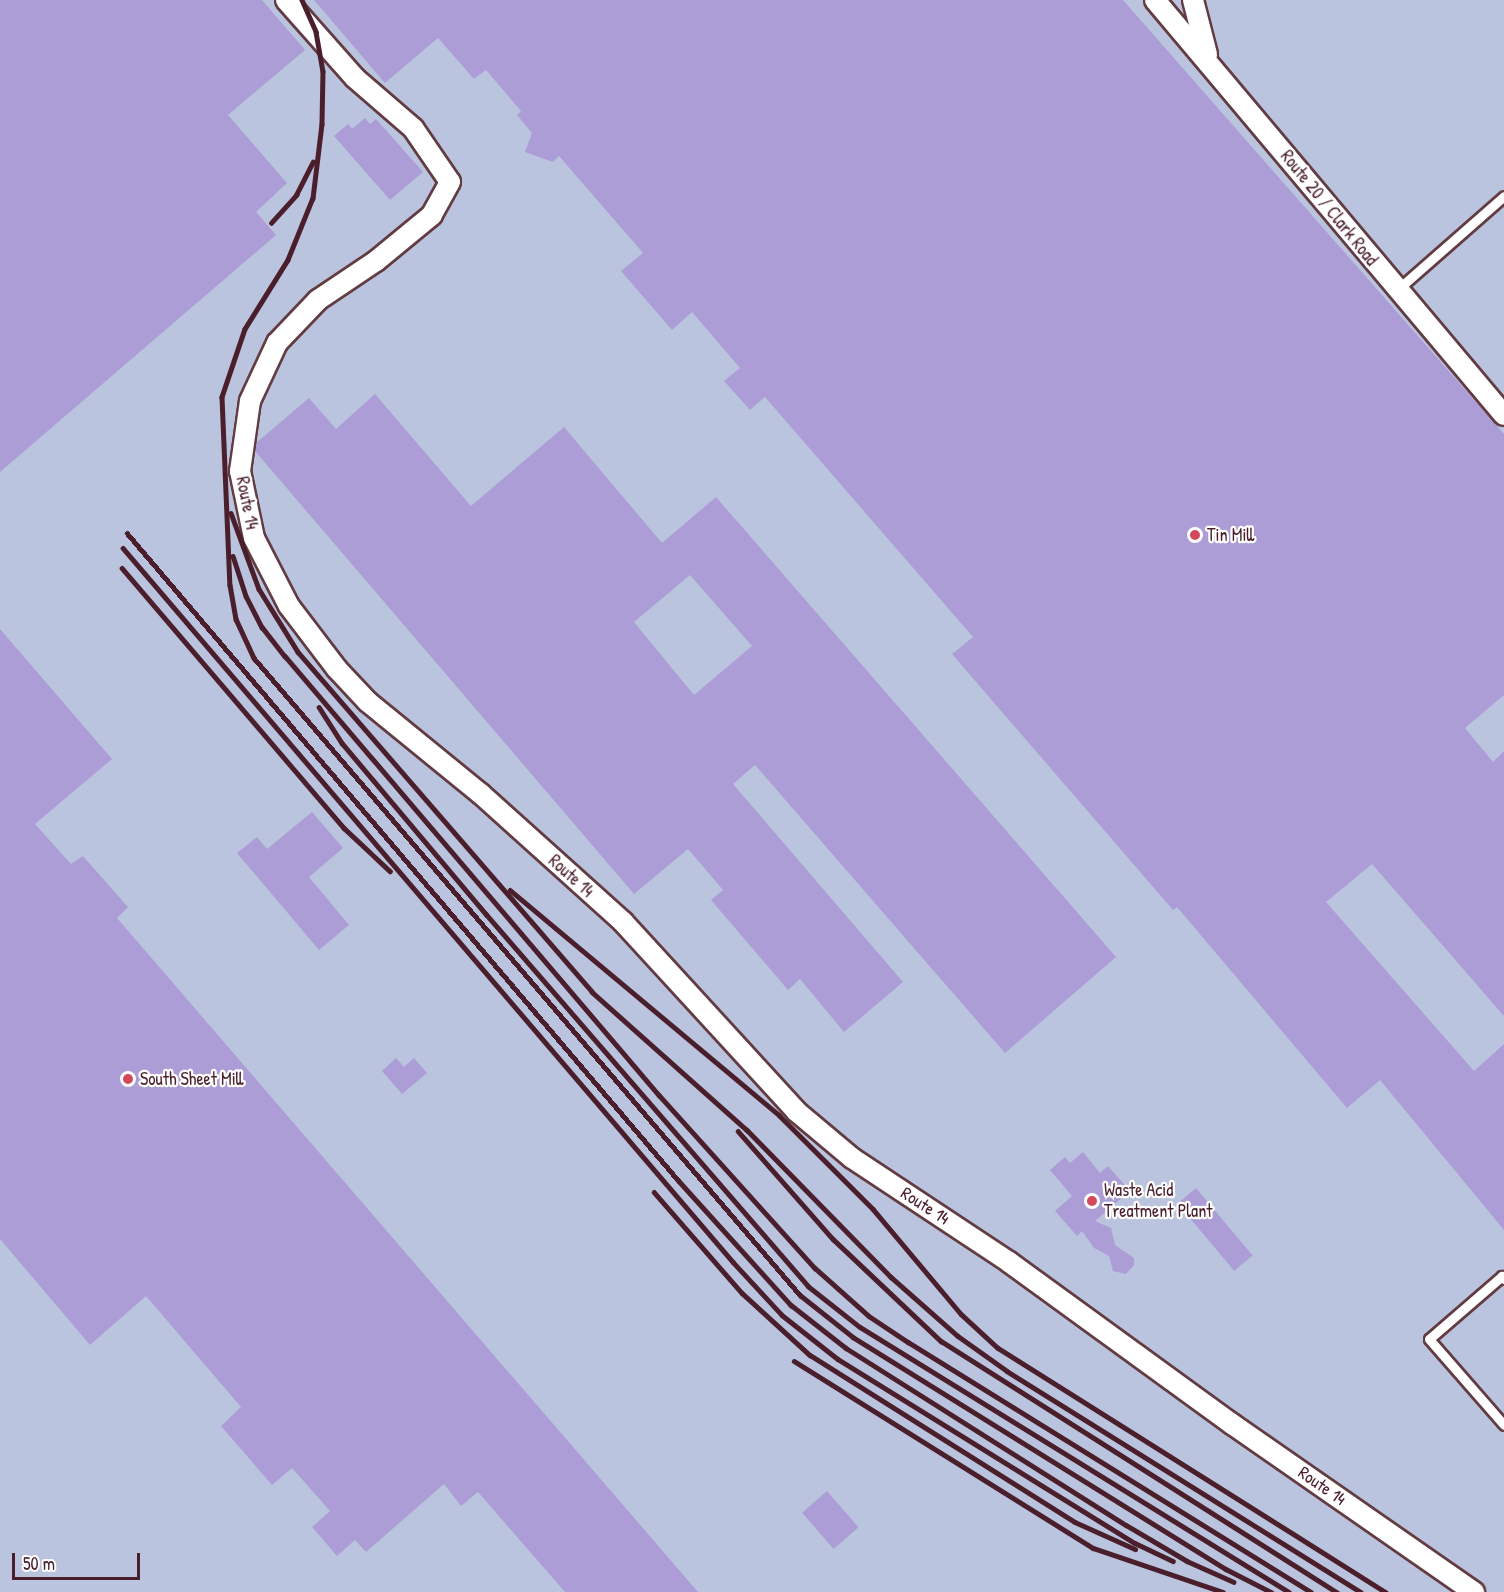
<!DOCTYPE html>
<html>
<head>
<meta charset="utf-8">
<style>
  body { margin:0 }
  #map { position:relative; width:1504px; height:1592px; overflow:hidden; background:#f3e2c7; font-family:"Patrick Hand",sans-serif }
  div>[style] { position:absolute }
  .industrial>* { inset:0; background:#bac4de; transform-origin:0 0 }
  .building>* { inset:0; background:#ad9dd7; transform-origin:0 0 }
  .roads { filter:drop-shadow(2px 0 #633c42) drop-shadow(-2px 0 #633c42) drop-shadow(0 2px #633c42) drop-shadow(0 -2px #633c42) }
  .lane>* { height:9px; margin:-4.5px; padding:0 4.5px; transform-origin:4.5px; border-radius:4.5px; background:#fff }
  .street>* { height:20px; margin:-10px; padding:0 10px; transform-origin:10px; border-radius:10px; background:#fff }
  .rail>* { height:4.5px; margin:-2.25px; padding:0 2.25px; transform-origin:2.25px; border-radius:2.25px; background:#4a1f2b }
  .dots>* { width:16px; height:16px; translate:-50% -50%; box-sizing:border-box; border:3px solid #fff; border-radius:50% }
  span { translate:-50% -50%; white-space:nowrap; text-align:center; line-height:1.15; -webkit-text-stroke:4.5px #fff; paint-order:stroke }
  .street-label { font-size:18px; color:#4a1f2b }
  .poi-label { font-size:18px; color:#4a1f2b }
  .left { translate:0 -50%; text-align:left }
  .scale { position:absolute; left:12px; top:1553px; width:128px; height:27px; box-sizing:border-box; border:3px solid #4a1f2b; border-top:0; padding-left:8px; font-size:18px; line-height:21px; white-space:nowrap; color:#4a1f2b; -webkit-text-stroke:4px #fff; paint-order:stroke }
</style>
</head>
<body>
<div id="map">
  <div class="industrial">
    <div style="left:0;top:0;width:1504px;height:1592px"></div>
  </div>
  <div class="building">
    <div style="clip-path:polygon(0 0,262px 0,305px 50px,228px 115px,287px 183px,256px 212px,276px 235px,0 472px)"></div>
    <div style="clip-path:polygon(314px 0,1123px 0,1504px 434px,1504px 695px,1465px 728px,1493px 762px,1504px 751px,1504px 1016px,1372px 864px,1326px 902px,1474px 1071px,1504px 1044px,1504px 1230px,1380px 1080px,1347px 1108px,1177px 907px,1173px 910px,952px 654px,973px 637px,765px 397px,750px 410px,724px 381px,740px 368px,692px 312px,672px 330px,621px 271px,643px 253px,559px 156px,553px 162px,525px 152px,532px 133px,517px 115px,521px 111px,486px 70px,474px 79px,438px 38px,385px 83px)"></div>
    <div style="clip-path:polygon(365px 118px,370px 124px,376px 119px,423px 172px,390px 200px,334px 136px,348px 124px,352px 129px)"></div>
    <div style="clip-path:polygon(evenodd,375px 394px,471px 506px,564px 427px,662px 543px,716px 497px,1116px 957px,1005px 1053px,755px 765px,733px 784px,903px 982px,844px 1032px,800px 979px,788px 990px,711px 900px,723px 890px,688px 849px,634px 894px,255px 451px,256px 443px,309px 398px,336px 429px,375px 394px,690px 575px,752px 646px,694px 695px,634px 622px,690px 575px)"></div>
    <div style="clip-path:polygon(0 629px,112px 759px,35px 824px,71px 864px,83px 856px,128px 907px,117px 918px,698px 1592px,565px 1592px,478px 1492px,461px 1506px,444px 1484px,366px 1552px,355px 1540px,337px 1556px,312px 1527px,330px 1511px,292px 1468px,272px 1485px,221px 1426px,241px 1407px,146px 1296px,90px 1345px,0 1239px)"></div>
    <div style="clip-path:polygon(312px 812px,343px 848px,309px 877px,349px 925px,319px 950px,237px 853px,257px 837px,267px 849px)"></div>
    <div style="clip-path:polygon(396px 1058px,404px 1067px,414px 1058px,427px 1073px,402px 1094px,382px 1071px)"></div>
    <div style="clip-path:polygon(1083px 1152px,1100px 1173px,1108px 1166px,1130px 1191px,1095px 1221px,1111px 1228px,1115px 1245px,1134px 1258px,1134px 1265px,1126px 1274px,1113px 1271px,1109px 1256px,1094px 1248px,1082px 1231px,1077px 1236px,1055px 1211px,1072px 1196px,1050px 1170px,1065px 1157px,1070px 1163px)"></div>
    <div style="left:1196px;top:1188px;width:88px;height:24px;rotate:50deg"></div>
    <div style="left:827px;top:1491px;width:48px;height:33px;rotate:49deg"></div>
  </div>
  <div class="roads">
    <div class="lane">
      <div style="left:1397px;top:290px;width:142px;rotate:-41.3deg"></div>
      <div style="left:1504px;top:1279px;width:4px;rotate:-124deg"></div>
      <div style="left:1502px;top:1276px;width:96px;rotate:139.2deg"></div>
      <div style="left:1429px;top:1339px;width:114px;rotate:48.9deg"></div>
    </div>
    <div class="street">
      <div style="left:286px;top:0;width:104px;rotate:48.5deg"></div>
      <div style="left:355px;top:78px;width:77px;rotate:40.8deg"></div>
      <div style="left:413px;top:128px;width:65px;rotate:55.6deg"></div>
      <div style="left:450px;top:182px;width:38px;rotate:119deg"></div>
      <div style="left:432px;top:215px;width:72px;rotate:140.6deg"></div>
      <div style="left:376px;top:261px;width:70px;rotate:146.1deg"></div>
      <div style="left:318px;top:300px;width:59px;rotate:133.6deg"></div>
      <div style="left:277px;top:343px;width:64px;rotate:115deg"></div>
      <div style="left:250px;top:401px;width:71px;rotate:98.1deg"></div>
      <div style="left:240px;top:471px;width:68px;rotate:78.2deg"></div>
      <div style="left:254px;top:538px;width:76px;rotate:62.8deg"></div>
      <div style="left:289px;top:606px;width:79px;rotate:52.7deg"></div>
      <div style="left:337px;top:669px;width:45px;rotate:46.8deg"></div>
      <div style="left:368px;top:702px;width:146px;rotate:39.2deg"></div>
      <div style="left:481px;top:794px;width:191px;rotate:42deg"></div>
      <div style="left:623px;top:922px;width:256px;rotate:47.5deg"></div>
      <div style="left:796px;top:1111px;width:73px;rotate:40deg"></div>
      <div style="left:852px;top:1158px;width:188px;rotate:33.5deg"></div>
      <div style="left:1009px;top:1262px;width:276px;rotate:36deg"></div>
      <div style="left:1232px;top:1424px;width:295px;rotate:34.8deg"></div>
      <div style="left:1155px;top:0;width:542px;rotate:49.94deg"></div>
      <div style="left:1193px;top:0;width:56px;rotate:75.5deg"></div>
    </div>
  </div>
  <div class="rail">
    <div style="left:302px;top:0;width:35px;rotate:66deg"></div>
    <div style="left:316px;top:32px;width:40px;rotate:80deg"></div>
    <div style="left:323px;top:71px;width:53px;rotate:91.1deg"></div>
    <div style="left:322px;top:124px;width:75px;rotate:96.9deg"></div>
    <div style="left:313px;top:198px;width:67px;rotate:112deg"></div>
    <div style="left:288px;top:260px;width:81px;rotate:121.9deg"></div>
    <div style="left:245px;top:329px;width:72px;rotate:108.7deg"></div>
    <div style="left:222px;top:397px;width:188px;rotate:87.6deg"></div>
    <div style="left:230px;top:585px;width:35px;rotate:80deg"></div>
    <div style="left:236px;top:619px;width:43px;rotate:65.2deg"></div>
    <div style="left:254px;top:658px;width:839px;rotate:49.4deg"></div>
    <div style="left:800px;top:1295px;width:68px;rotate:38.4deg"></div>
    <div style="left:853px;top:1337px;width:439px;rotate:31.9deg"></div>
    <div style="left:1226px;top:1569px;width:51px;rotate:27.1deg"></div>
    <div style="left:271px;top:223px;width:38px;rotate:-48deg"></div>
    <div style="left:296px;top:195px;width:37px;rotate:-63deg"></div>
    <div style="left:231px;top:513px;width:81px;rotate:69.8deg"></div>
    <div style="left:259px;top:589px;width:74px;rotate:58.2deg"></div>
    <div style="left:298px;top:652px;width:449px;rotate:49.1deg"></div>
    <div style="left:592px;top:992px;width:208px;rotate:41.7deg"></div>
    <div style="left:747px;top:1130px;width:206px;rotate:45.6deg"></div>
    <div style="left:891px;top:1277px;width:89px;rotate:41.4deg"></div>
    <div style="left:958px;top:1336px;width:60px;rotate:35.5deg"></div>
    <div style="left:1007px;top:1371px;width:417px;rotate:32deg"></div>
    <div style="left:127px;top:533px;width:850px;rotate:49.58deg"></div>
    <div style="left:678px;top:1180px;width:169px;rotate:47.9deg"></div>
    <div style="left:791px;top:1305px;width:70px;rotate:38deg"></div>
    <div style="left:846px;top:1348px;width:331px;rotate:32.3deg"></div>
    <div style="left:1126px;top:1525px;width:71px;rotate:30.5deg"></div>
    <div style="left:1187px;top:1561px;width:51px;rotate:24.1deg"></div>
    <div style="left:123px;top:548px;width:939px;rotate:49.49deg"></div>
    <div style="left:733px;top:1262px;width:72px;rotate:47.2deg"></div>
    <div style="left:782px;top:1315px;width:71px;rotate:38.2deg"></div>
    <div style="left:838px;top:1359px;width:349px;rotate:31.8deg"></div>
    <div style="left:1135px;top:1543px;width:42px;rotate:25.3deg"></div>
    <div style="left:233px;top:556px;width:42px;rotate:72deg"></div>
    <div style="left:246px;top:596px;width:35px;rotate:63deg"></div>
    <div style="left:262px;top:627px;width:37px;rotate:52deg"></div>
    <div style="left:285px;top:656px;width:577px;rotate:49.57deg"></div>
    <div style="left:659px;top:1095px;width:233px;rotate:48deg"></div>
    <div style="left:815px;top:1268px;width:72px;rotate:41.6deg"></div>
    <div style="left:869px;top:1316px;width:47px;rotate:33.7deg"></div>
    <div style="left:908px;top:1342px;width:474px;rotate:31.8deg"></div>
    <div style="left:122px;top:568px;width:342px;rotate:49.5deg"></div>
    <div style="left:344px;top:828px;width:63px;rotate:43.1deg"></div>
    <div style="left:319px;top:707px;width:43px;rotate:57.4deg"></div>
    <div style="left:342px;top:743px;width:224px;rotate:49.9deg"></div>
    <div style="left:486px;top:914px;width:492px;rotate:49.1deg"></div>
    <div style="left:808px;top:1286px;width:66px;rotate:38.3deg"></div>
    <div style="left:860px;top:1327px;width:504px;rotate:31.7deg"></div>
    <div style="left:510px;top:890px;width:351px;rotate:39.9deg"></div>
    <div style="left:779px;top:1115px;width:133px;rotate:45deg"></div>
    <div style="left:873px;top:1209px;width:137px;rotate:50deg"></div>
    <div style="left:961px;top:1314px;width:50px;rotate:42.6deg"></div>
    <div style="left:998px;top:1348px;width:458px;rotate:32.2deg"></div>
    <div style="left:738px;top:1131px;width:144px;rotate:48.7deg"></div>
    <div style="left:833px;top:1239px;width:149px;rotate:43.4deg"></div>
    <div style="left:941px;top:1341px;width:469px;rotate:32.4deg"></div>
    <div style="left:654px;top:1192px;width:134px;rotate:48.9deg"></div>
    <div style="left:742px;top:1293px;width:92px;rotate:42.4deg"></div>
    <div style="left:810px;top:1355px;width:313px;rotate:32.2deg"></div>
    <div style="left:1075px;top:1522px;width:66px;rotate:24.2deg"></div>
    <div style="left:794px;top:1361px;width:353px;rotate:32deg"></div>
    <div style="left:1093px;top:1548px;width:137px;rotate:18.7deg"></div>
  </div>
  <div class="dots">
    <div style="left:1195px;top:535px;background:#d1495b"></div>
    <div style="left:128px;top:1079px;background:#d1495b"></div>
    <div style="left:1092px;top:1201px;background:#d1495b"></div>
  </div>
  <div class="street-label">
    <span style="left:1329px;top:208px;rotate:51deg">Route 20 / Clark Road</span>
    <span style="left:247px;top:503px;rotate:79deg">Route 14</span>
    <span style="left:571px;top:876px;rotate:42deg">Route 14</span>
    <span style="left:925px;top:1206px;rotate:33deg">Route 14</span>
    <span style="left:1322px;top:1486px;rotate:35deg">Route 14</span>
  </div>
  <div class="poi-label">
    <span class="left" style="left:1207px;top:535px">Tin Mill</span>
    <span class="left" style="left:140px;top:1079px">South Sheet Mill</span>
    <span class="left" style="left:1104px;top:1201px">Waste Acid<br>Treatment Plant</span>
  </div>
  <div class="scale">50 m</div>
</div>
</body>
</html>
